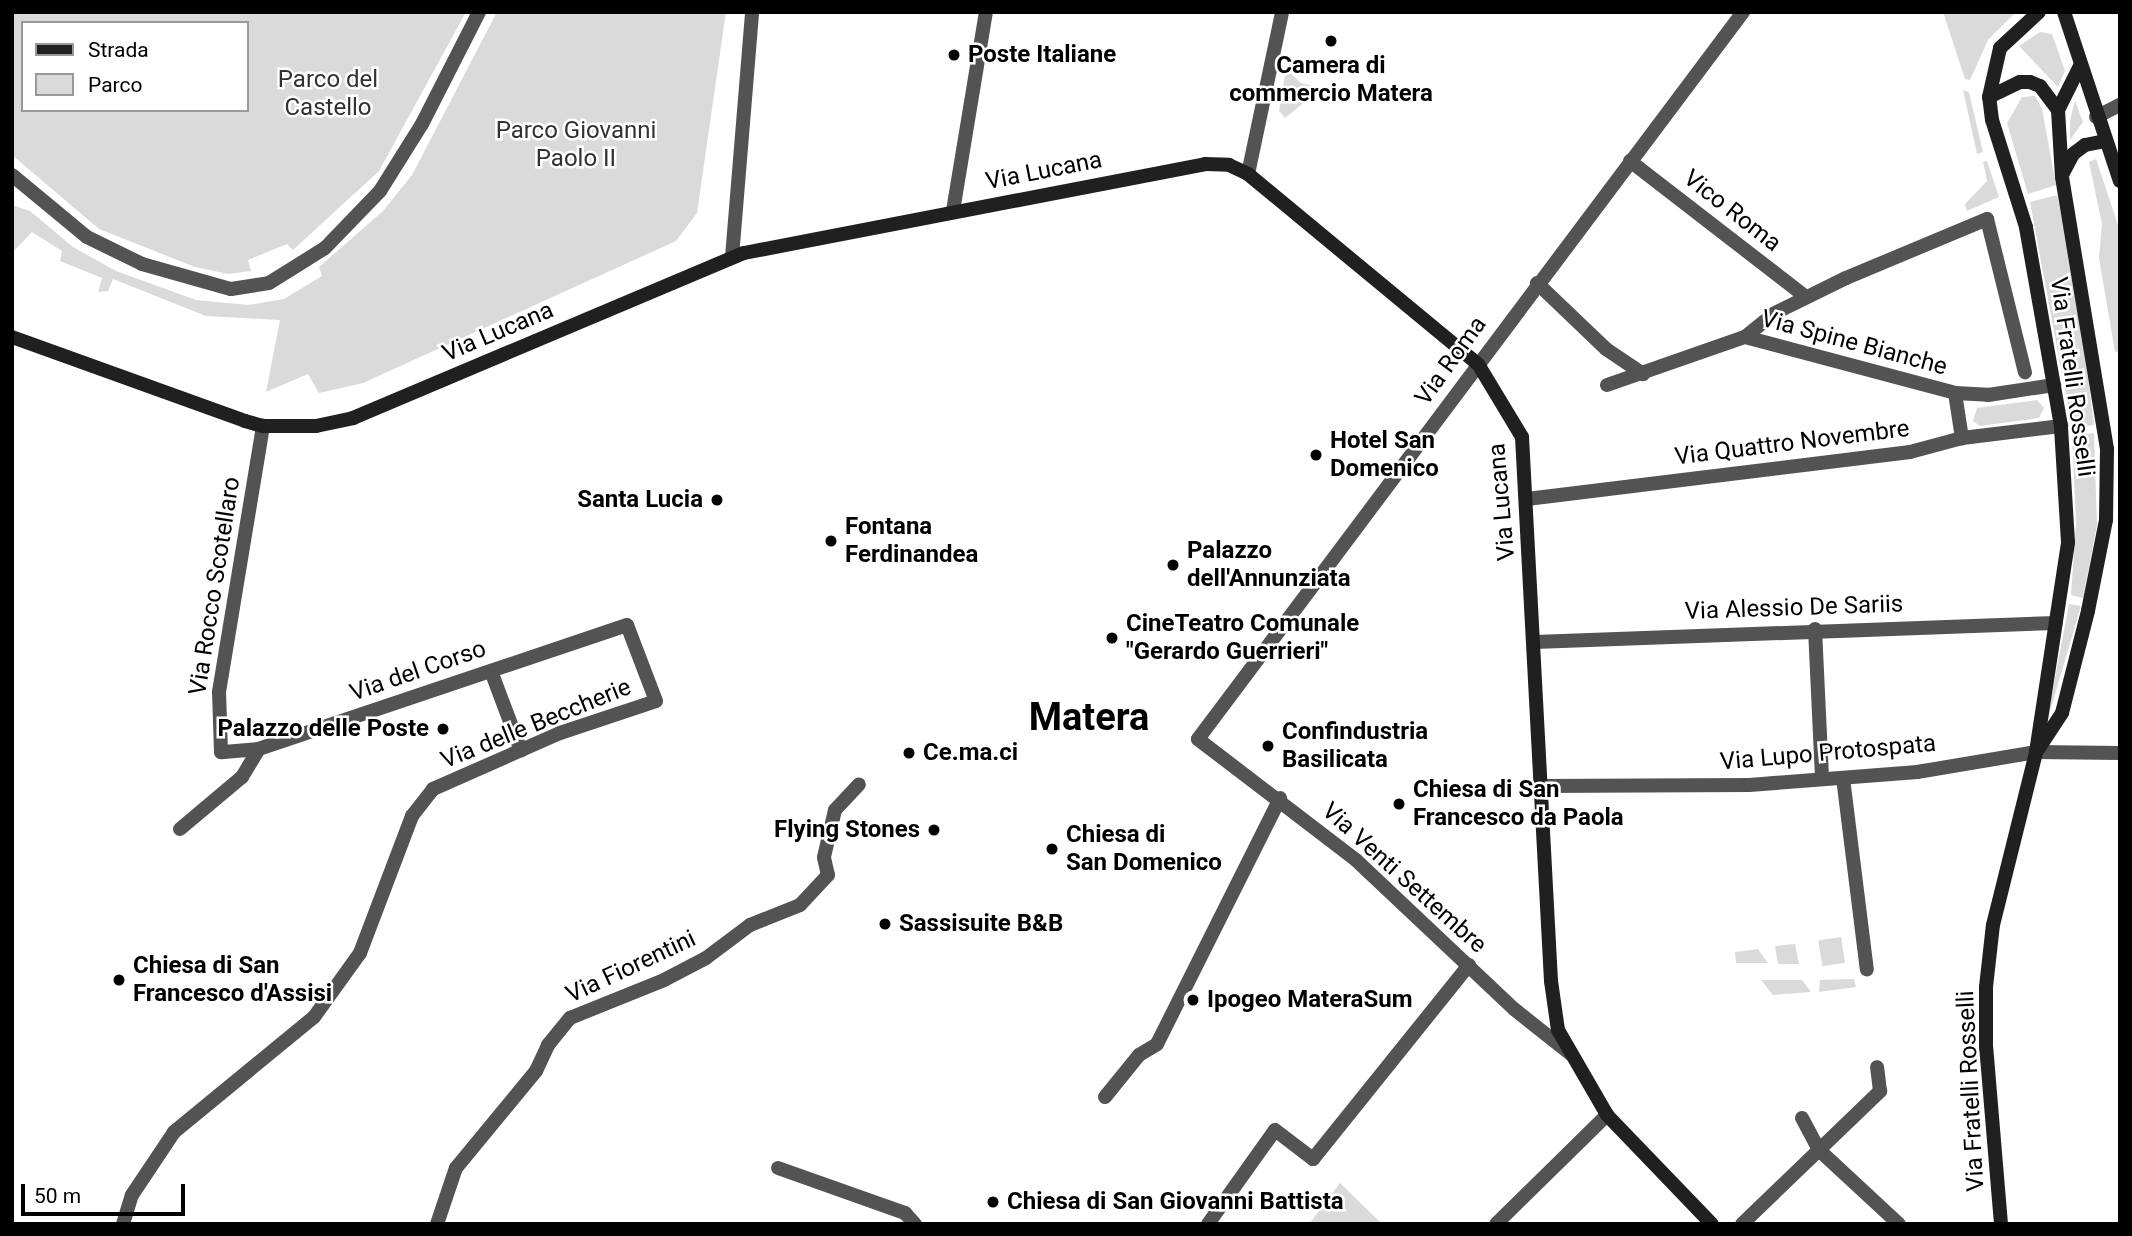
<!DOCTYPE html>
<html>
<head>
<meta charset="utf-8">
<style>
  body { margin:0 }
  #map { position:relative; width:2132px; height:1236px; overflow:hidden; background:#fff; font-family:Roboto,sans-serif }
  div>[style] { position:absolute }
  .green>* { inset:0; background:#dadada; transform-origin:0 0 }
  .street>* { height:14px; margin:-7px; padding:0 7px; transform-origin:7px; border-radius:7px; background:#535353 }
  .secondary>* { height:14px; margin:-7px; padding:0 7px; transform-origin:7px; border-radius:7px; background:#202020 }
  .dots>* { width:19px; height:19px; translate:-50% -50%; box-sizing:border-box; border:4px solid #fff; border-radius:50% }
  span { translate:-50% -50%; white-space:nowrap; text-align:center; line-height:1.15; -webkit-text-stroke:5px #fff; paint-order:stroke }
  .poi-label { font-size:24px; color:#000; font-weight:700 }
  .left { translate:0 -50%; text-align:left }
  .right { translate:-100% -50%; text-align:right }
  .park-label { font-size:24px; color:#313131 }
  .street-label { font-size:24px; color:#000 }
  .town-label { font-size:38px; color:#000; font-weight:700 }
  .frame { position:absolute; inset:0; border:14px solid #000; pointer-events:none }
  .legend { position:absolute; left:21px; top:21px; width:228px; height:91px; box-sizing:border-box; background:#fff; border:2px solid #999; margin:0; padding:9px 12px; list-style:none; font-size:21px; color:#000 }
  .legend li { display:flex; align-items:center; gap:14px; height:35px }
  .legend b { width:35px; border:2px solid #999 }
  .scale { position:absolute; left:21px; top:1184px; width:164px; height:32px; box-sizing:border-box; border:4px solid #000; border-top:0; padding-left:9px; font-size:21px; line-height:24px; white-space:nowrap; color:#000; -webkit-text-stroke:5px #fff; paint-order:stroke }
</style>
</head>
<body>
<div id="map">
  <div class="green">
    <div style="clip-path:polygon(evenodd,12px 12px,466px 12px,379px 171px,293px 250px,287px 244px,248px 260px,251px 271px,228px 274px,195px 267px,99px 229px,12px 155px,12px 12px,23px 23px,247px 23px,247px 110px,23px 110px,23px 23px)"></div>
    <div style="clip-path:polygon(497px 12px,726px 12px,697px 213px,676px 241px,363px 383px,319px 393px,308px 374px,266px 392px,280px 320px,206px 316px,113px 279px,108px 291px,98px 292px,102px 278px,60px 261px,62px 251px,32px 232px,12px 253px,12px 205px,30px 211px,73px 247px,116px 271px,196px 300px,248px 305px,284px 299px,322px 276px,319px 267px,383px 211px,412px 175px)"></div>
    <div style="clip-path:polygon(1943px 12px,2016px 12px,1988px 40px,1970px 80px,1965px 79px)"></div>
    <div style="clip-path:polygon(2040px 32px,2052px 34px,2065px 71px,2058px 87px,2019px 46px)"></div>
    <div style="clip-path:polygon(1286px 69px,1301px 83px,1322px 88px,1285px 118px,1279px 111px)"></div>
    <div style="clip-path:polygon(1963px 90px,1969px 92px,1983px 152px,1977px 154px)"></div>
    <div style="clip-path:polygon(2035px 96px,2042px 109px,2056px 185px,2028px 194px,2007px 123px,2022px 97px)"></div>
    <div style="clip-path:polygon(2075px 101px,2083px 122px,2070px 140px,2070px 120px)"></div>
    <div style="clip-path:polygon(2096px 159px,2120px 231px,2120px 351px,2115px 352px,2099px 258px,2102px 224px,2089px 162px)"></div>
    <div style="clip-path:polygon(1987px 161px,1999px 197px,1967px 211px,1965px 204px,1987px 181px,1983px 162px)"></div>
    <div style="clip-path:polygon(2057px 195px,2077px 292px,2094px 425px,2072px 428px,2030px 202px)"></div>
    <div style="clip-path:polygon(2037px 400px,2044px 408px,2039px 418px,1980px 426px,1973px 421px,1977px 408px)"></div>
    <div style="clip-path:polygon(2094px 433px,2097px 525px,2083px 598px,2071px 595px,2076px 523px,2072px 435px)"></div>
    <div style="clip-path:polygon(2069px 604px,2081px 606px,2046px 725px)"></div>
    <div style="left:1841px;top:937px;width:26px;height:23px;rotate:81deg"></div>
    <div style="clip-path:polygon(1795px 944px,1799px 964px,1778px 964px,1775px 946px)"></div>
    <div style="clip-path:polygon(1758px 949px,1768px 963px,1736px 963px,1735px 952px)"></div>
    <div style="clip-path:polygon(1854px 979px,1856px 987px,1819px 992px,1820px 980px)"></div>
    <div style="clip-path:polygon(1761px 980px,1802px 980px,1811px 992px,1773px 995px)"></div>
    <div style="clip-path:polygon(1340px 1183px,1382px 1224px,1309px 1224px)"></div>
  </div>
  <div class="street">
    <div style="left:2096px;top:117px;width:27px;rotate:-27deg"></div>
    <div style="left:1630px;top:161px;width:222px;rotate:37.7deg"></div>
    <div style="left:1248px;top:174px;width:166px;rotate:-78.1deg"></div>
    <div style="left:12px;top:175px;width:97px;rotate:39.6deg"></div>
    <div style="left:87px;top:237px;width:61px;rotate:26.1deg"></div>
    <div style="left:142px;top:264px;width:92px;rotate:15.7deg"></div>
    <div style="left:231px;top:289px;width:38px;rotate:-9deg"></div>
    <div style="left:269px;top:283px;width:66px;rotate:-32deg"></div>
    <div style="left:325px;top:248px;width:79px;rotate:-46deg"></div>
    <div style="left:380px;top:191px;width:79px;rotate:-57.9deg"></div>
    <div style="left:422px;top:124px;width:126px;rotate:-63deg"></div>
    <div style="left:953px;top:211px;width:202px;rotate:-80.6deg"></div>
    <div style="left:732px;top:257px;width:246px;rotate:-85.3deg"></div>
    <div style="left:1537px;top:283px;width:95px;rotate:43.7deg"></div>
    <div style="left:1606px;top:349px;width:45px;rotate:34deg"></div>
    <div style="left:1745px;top:337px;width:36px;rotate:-39deg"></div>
    <div style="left:1773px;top:314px;width:81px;rotate:-26.3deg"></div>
    <div style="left:1846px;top:278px;width:153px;rotate:-22.7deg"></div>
    <div style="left:1987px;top:219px;width:158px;rotate:76.1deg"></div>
    <div style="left:1607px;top:385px;width:146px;rotate:-19.2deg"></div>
    <div style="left:1745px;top:337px;width:217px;rotate:14.9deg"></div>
    <div style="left:1955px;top:393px;width:33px;rotate:3deg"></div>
    <div style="left:1988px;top:395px;width:67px;rotate:-8.6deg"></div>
    <div style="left:1955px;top:393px;width:46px;rotate:81.2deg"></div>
    <div style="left:1527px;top:499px;width:386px;rotate:-7deg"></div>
    <div style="left:1910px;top:452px;width:54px;rotate:-15.1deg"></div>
    <div style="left:1962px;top:438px;width:100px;rotate:-6.9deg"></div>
    <div style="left:1815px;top:629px;width:150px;rotate:87.3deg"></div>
    <div style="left:1535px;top:642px;width:521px;rotate:-2.09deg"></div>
    <div style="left:491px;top:671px;width:85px;rotate:69.4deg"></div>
    <div style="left:1843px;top:778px;width:193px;rotate:82.9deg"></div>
    <div style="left:1539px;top:786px;width:210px;rotate:-0.3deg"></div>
    <div style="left:1749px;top:785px;width:169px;rotate:-4.4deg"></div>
    <div style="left:1917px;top:772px;width:121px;rotate:-9.5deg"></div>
    <div style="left:2036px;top:752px;width:84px;rotate:0.7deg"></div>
    <div style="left:180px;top:829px;width:81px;rotate:-40deg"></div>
    <div style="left:242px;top:777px;width:33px;rotate:-59deg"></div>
    <div style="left:1572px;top:1055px;width:74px;rotate:-141.6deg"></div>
    <div style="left:1514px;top:1009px;width:217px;rotate:-136.7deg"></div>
    <div style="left:1356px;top:860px;width:199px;rotate:-142.6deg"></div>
    <div style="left:1198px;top:739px;width:909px;rotate:-53.14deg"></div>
    <div style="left:1105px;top:1097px;width:54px;rotate:-51deg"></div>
    <div style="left:1139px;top:1055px;width:21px;rotate:-31deg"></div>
    <div style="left:1157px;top:1044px;width:275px;rotate:-63.4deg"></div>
    <div style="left:1802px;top:1118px;width:36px;rotate:62deg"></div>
    <div style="left:1819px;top:1150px;width:109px;rotate:42.8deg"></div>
    <div style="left:778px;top:1168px;width:135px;rotate:19.5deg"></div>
    <div style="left:905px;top:1213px;width:15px;rotate:48deg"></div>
    <div style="left:123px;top:1224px;width:30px;rotate:-73deg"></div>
    <div style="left:132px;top:1195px;width:76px;rotate:-56.3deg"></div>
    <div style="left:174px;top:1132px;width:181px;rotate:-39.4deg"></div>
    <div style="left:314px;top:1017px;width:79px;rotate:-54.3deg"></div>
    <div style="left:360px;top:953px;width:147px;rotate:-69.2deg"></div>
    <div style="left:412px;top:816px;width:34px;rotate:-52deg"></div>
    <div style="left:433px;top:789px;width:139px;rotate:-23.8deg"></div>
    <div style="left:560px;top:733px;width:101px;rotate:-18.4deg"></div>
    <div style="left:656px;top:701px;width:81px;rotate:-110.9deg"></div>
    <div style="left:627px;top:625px;width:388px;rotate:161.4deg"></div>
    <div style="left:259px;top:749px;width:38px;rotate:175deg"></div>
    <div style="left:221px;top:752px;width:60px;rotate:-91.9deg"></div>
    <div style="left:219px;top:692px;width:270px;rotate:-80.6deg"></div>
    <div style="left:437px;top:1224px;width:59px;rotate:-71.3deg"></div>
    <div style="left:456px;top:1168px;width:126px;rotate:-50.5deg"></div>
    <div style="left:536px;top:1071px;width:29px;rotate:-65deg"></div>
    <div style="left:548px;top:1045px;width:35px;rotate:-51deg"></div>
    <div style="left:570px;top:1018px;width:101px;rotate:-22deg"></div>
    <div style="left:664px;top:980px;width:47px;rotate:-27.6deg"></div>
    <div style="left:706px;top:958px;width:55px;rotate:-36.9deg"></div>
    <div style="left:750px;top:925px;width:54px;rotate:-21.8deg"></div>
    <div style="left:800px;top:905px;width:41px;rotate:-47deg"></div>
    <div style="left:828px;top:875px;width:18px;rotate:-103deg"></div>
    <div style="left:824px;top:857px;width:48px;rotate:-76.8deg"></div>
    <div style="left:835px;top:810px;width:35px;rotate:-47deg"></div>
    <div style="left:1208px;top:1224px;width:115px;rotate:-54.5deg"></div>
    <div style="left:1275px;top:1130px;width:48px;rotate:37.3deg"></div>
    <div style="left:1313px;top:1159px;width:249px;rotate:-51.2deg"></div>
    <div style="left:1496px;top:1224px;width:156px;rotate:-44.5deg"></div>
    <div style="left:1742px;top:1224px;width:192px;rotate:-43.9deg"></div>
    <div style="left:1880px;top:1091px;width:24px;rotate:-97deg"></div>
  </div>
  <div class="secondary">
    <div style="left:2064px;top:12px;width:178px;rotate:71.7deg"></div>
    <div style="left:1989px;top:97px;width:34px;rotate:-26deg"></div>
    <div style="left:2020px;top:82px;width:10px"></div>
    <div style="left:2030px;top:82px;width:11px;rotate:22deg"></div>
    <div style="left:2040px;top:86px;width:30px;rotate:53deg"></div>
    <div style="left:2058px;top:110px;width:67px;rotate:86.6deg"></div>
    <div style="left:2062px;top:177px;width:276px;rotate:80.6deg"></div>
    <div style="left:2107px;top:449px;width:71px;rotate:90.8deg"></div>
    <div style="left:2106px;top:520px;width:93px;rotate:101.2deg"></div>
    <div style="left:2088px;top:611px;width:105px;rotate:104.3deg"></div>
    <div style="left:2062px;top:713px;width:42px;rotate:123.3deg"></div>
    <div style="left:2058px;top:110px;width:49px;rotate:-63.4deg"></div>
    <div style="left:2063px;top:173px;width:21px;rotate:-62deg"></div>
    <div style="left:2073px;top:154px;width:15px;rotate:-37deg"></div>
    <div style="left:2085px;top:145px;width:20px;rotate:-11deg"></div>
    <div style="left:12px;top:337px;width:248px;rotate:19.8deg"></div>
    <div style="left:245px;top:421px;width:19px;rotate:16deg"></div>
    <div style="left:263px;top:426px;width:53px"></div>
    <div style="left:316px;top:426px;width:38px;rotate:-12deg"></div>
    <div style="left:353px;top:418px;width:424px;rotate:-22.9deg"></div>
    <div style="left:744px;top:253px;width:470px;rotate:-10.9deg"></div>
    <div style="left:1205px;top:164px;width:24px;rotate:2deg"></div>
    <div style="left:1229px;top:165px;width:21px;rotate:25deg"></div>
    <div style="left:1248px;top:174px;width:298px;rotate:39.6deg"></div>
    <div style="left:1478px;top:364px;width:85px;rotate:58.9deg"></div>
    <div style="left:1522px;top:437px;width:545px;rotate:86.95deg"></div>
    <div style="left:1551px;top:981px;width:49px;rotate:81.9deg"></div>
    <div style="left:1558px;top:1030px;width:98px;rotate:60deg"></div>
    <div style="left:1607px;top:1115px;width:151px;rotate:46.1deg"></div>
    <div style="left:2001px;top:1224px;width:178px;rotate:-94.8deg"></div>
    <div style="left:1986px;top:1047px;width:60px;rotate:-90deg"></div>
    <div style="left:1986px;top:987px;width:62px;rotate:-83.6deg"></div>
    <div style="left:1993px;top:925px;width:178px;rotate:-76deg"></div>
    <div style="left:2036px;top:752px;width:212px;rotate:-81.3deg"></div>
    <div style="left:2068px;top:542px;width:116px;rotate:-93.5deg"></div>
    <div style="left:2061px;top:426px;width:202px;rotate:-100deg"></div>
    <div style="left:2026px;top:227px;width:112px;rotate:-107.6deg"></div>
    <div style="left:1992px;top:120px;width:23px;rotate:-97deg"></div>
    <div style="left:1989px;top:97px;width:50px;rotate:-77.3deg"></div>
    <div style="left:2000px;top:48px;width:53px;rotate:-42.7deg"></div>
  </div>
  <div class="dots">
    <div style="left:1331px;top:41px;background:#000"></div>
    <div style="left:954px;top:55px;background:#000"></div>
    <div style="left:1316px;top:455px;background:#000"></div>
    <div style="left:717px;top:500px;background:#000"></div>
    <div style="left:831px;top:541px;background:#000"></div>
    <div style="left:1173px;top:565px;background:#000"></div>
    <div style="left:1112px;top:638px;background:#000"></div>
    <div style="left:443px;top:729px;background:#000"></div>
    <div style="left:1268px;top:746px;background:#000"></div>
    <div style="left:909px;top:753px;background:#000"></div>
    <div style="left:1399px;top:804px;background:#000"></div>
    <div style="left:934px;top:830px;background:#000"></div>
    <div style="left:1052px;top:849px;background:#000"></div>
    <div style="left:885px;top:924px;background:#000"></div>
    <div style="left:119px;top:980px;background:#000"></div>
    <div style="left:1193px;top:1000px;background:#000"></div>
    <div style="left:993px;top:1202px;background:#000"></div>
  </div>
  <div class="poi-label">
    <span class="left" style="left:968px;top:55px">Poste Italiane</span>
    <span style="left:1331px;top:80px">Camera di<br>commercio Matera</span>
    <span class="left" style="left:1330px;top:455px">Hotel San<br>Domenico</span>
    <span class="right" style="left:703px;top:500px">Santa Lucia</span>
    <span class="left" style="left:845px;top:541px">Fontana<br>Ferdinandea</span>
    <span class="left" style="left:1187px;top:565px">Palazzo<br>dell'Annunziata</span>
    <span class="left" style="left:1126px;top:638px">CineTeatro Comunale<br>"Gerardo Guerrieri"</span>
    <span class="right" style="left:429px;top:729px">Palazzo delle Poste</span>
    <span class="left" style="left:1282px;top:746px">Confindustria<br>Basilicata</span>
    <span class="left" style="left:923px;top:753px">Ce.ma.ci</span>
    <span class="left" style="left:1413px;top:804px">Chiesa di San<br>Francesco da Paola</span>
    <span class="right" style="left:920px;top:830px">Flying Stones</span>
    <span class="left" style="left:1066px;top:849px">Chiesa di<br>San Domenico</span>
    <span class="left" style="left:899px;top:924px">Sassisuite B&amp;B</span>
    <span class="left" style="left:133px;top:980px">Chiesa di San<br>Francesco d'Assisi</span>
    <span class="left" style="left:1207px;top:1000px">Ipogeo MateraSum</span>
    <span class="left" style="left:1007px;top:1202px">Chiesa di San Giovanni Battista</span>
  </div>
  <div class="park-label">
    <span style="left:328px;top:94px">Parco del<br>Castello</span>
    <span style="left:576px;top:145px">Parco Giovanni<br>Paolo II</span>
  </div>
  <div class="street-label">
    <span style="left:1044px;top:171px;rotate:-11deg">Via Lucana</span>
    <span style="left:1732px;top:211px;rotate:38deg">Vico Roma</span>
    <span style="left:498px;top:332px;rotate:-23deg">Via Lucana</span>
    <span style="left:1854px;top:343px;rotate:15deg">Via Spine Bianche</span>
    <span style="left:1451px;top:361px;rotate:-54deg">Via Roma</span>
    <span style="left:2072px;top:377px;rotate:82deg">Via Fratelli Rosselli</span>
    <span style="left:1792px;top:443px;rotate:-7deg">Via Quattro Novembre</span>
    <span style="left:1502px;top:502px;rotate:-95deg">Via Lucana</span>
    <span style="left:215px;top:586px;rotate:-81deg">Via Rocco Scotellaro</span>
    <span style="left:1794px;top:608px;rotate:-2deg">Via Alessio De Sariis</span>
    <span style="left:418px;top:671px;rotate:-19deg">Via del Corso</span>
    <span style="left:536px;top:724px;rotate:-22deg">Via delle Beccherie</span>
    <span style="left:1828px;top:753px;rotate:-5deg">Via Lupo Protospata</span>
    <span style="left:1404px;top:878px;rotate:42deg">Via Venti Settembre</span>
    <span style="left:631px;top:967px;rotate:-25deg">Via Fiorentini</span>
    <span style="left:1971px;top:1091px;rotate:-93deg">Via Fratelli Rosselli</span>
  </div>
  <div class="town-label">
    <span style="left:1089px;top:718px">Matera</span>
  </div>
  <div class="frame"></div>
  <ul class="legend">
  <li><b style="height:9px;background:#202020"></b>Strada</li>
  <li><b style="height:19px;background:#dadada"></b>Parco</li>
  </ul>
  <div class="scale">50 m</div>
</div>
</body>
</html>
